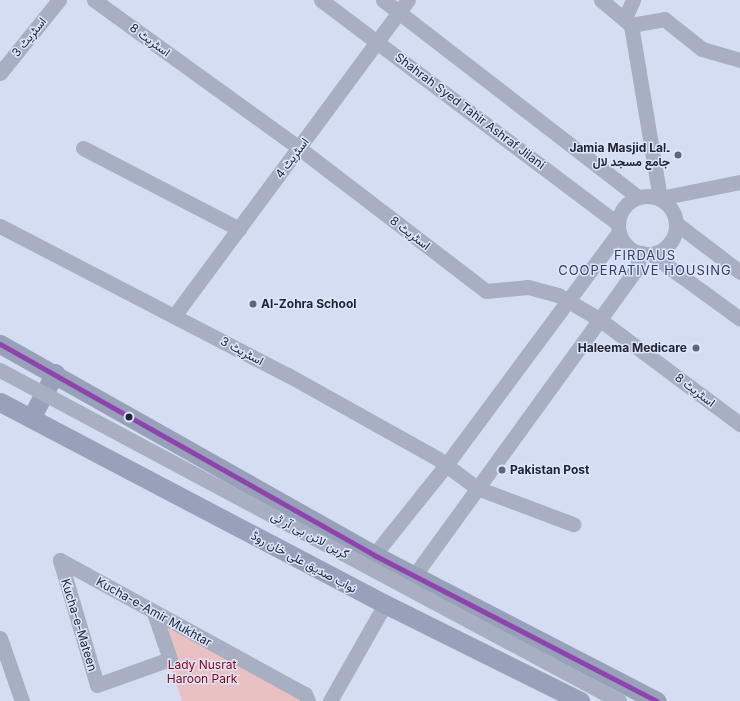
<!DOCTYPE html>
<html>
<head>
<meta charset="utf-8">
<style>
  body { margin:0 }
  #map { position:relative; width:740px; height:701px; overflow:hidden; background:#d5ddf2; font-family:Inter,Vazirmatn,sans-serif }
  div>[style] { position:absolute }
  .green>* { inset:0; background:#eac1c3 }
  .minor>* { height:15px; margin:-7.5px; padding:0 7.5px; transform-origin:7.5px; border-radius:7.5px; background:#a8afc3 }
  .minor>.ring { margin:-7.5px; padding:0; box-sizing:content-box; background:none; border:15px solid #a8afc3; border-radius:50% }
  .major>* { height:19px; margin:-9.5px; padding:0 9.5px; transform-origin:9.5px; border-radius:9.5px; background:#98a0ba }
  .minor-bridge>* { height:15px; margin:-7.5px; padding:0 7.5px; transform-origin:7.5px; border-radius:7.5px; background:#a8afc3 }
  .bus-1>* { height:5px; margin:-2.5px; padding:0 2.5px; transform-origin:2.5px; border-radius:2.5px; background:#8e44ad }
  .dots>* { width:11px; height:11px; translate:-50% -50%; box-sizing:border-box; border:2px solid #dce5fc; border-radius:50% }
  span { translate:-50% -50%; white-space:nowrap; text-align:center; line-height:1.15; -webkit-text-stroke:3px #dce5fc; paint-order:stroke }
  .street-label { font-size:12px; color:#212634 }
  .poi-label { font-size:12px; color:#212634; font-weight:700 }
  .right { translate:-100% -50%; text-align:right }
  .left { translate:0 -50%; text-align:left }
  .park-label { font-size:12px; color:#8d0100 }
  .neighbourhood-label { font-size:13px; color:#333d5c; letter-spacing:1px }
</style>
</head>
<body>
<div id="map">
  <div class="green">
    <div style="clip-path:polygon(154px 613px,308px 701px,182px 701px)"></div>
  </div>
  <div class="minor">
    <div style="left:94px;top:0;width:253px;rotate:35.8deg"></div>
    <div style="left:299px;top:148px;width:235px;rotate:37.4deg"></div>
    <div style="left:486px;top:291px;width:42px;rotate:-5.4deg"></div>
    <div style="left:528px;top:287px;width:31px;rotate:15deg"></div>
    <div style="left:558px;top:295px;width:48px;rotate:30.3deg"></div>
    <div style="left:599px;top:319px;width:176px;rotate:36.7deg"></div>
    <div style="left:321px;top:0;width:372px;rotate:37deg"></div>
    <div style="left:383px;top:0;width:322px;rotate:37.7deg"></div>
    <div style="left:601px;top:0;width:39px;rotate:40deg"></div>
    <div style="left:631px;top:25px;width:175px;rotate:80.5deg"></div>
    <div style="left:660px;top:198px;width:82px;rotate:-11.3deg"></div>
    <div style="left:625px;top:18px;width:20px;rotate:-66deg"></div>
    <div style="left:631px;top:25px;width:34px;rotate:-10deg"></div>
    <div style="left:664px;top:19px;width:48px;rotate:38.3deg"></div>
    <div style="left:702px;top:49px;width:40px;rotate:16deg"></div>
    <div style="left:0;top:73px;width:94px;rotate:-51.1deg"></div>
    <div style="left:83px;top:148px;width:176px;rotate:27.4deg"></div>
    <div class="ring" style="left:618px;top:196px;width:43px;height:43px"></div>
    <div style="left:677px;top:224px;width:79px;rotate:37.3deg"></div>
    <div style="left:0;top:226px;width:324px;rotate:27.4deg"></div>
    <div style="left:288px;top:375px;width:172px;rotate:29.2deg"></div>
    <div style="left:438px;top:459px;width:49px;rotate:36.6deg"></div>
    <div style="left:477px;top:488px;width:103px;rotate:20.6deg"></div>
    <div style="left:651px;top:254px;width:110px;rotate:36.1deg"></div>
    <div style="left:174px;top:316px;width:393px;rotate:-53.5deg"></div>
    <div style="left:374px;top:555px;width:115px;rotate:-51.3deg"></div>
    <div style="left:446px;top:465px;width:290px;rotate:-53.4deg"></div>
    <div style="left:60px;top:560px;width:279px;rotate:28.7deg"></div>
    <div style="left:305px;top:694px;width:8px;rotate:67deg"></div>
    <div style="left:60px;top:560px;width:130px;rotate:73.5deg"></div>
    <div style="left:97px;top:685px;width:77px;rotate:-19.6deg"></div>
    <div style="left:170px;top:659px;width:49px;rotate:-109.2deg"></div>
    <div style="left:414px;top:576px;width:379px;rotate:-54.1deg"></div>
    <div style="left:636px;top:269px;width:17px;rotate:-73deg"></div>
    <div style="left:0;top:638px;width:67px;rotate:70.8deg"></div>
    <div style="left:330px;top:701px;width:112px;rotate:-60.4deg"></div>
  </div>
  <div class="major">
    <div style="left:0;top:344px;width:429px;rotate:29.4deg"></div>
    <div style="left:374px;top:555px;width:318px;rotate:27.3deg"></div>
    <div style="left:0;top:402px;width:435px;rotate:27.7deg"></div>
    <div style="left:385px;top:604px;width:218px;rotate:26.4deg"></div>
    <div style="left:31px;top:418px;width:51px;rotate:-61.9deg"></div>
  </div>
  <div class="minor-bridge">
    <div style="left:0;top:370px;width:702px;rotate:28.13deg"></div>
  </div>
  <div class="bus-1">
    <div style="left:0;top:344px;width:429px;rotate:29.4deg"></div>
    <div style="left:374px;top:555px;width:318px;rotate:27.3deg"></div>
  </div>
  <div class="dots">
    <div style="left:678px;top:155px;background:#606676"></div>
    <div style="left:253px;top:304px;background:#606676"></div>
    <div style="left:696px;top:348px;background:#606676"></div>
    <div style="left:129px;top:417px;background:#212634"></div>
    <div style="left:502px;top:470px;background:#606676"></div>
  </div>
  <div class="street-label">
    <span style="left:29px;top:37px;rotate:-51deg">اسٹریٹ 3</span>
    <span style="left:150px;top:40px;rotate:36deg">اسٹریٹ 8</span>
    <span style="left:470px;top:111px;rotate:37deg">Shahrah Syed Tahir Ashraf Jilani</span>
    <span style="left:292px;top:158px;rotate:-53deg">اسٹریٹ 4</span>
    <span style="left:410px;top:233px;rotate:37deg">اسٹریٹ 8</span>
    <span style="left:242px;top:351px;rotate:28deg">اسٹریٹ 3</span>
    <span style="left:695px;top:390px;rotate:37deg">اسٹریٹ 8</span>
    <span style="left:310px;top:535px;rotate:28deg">گرین لائن بی آر ٹی</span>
    <span style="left:304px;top:562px;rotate:28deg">نواب صدیق علی خان روڈ</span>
    <span style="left:154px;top:612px;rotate:29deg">Kucha-e-Amir Mukhtar</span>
    <span style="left:79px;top:625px;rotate:73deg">Kucha-e-Mateen</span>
  </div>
  <div class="poi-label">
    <span class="right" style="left:670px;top:155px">Jamia Masjid Lal۔<br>جامع مسجد لال</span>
    <span class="left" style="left:261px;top:304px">Al-Zohra School</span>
    <span class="right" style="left:687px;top:348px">Haleema Medicare</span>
    <span class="left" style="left:510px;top:470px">Pakistan Post</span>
  </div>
  <div class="park-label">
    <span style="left:202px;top:672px">Lady Nusrat<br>Haroon Park</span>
  </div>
  <div class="neighbourhood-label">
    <span style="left:645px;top:263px">FIRDAUS<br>COOPERATIVE HOUSING</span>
  </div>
</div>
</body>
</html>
